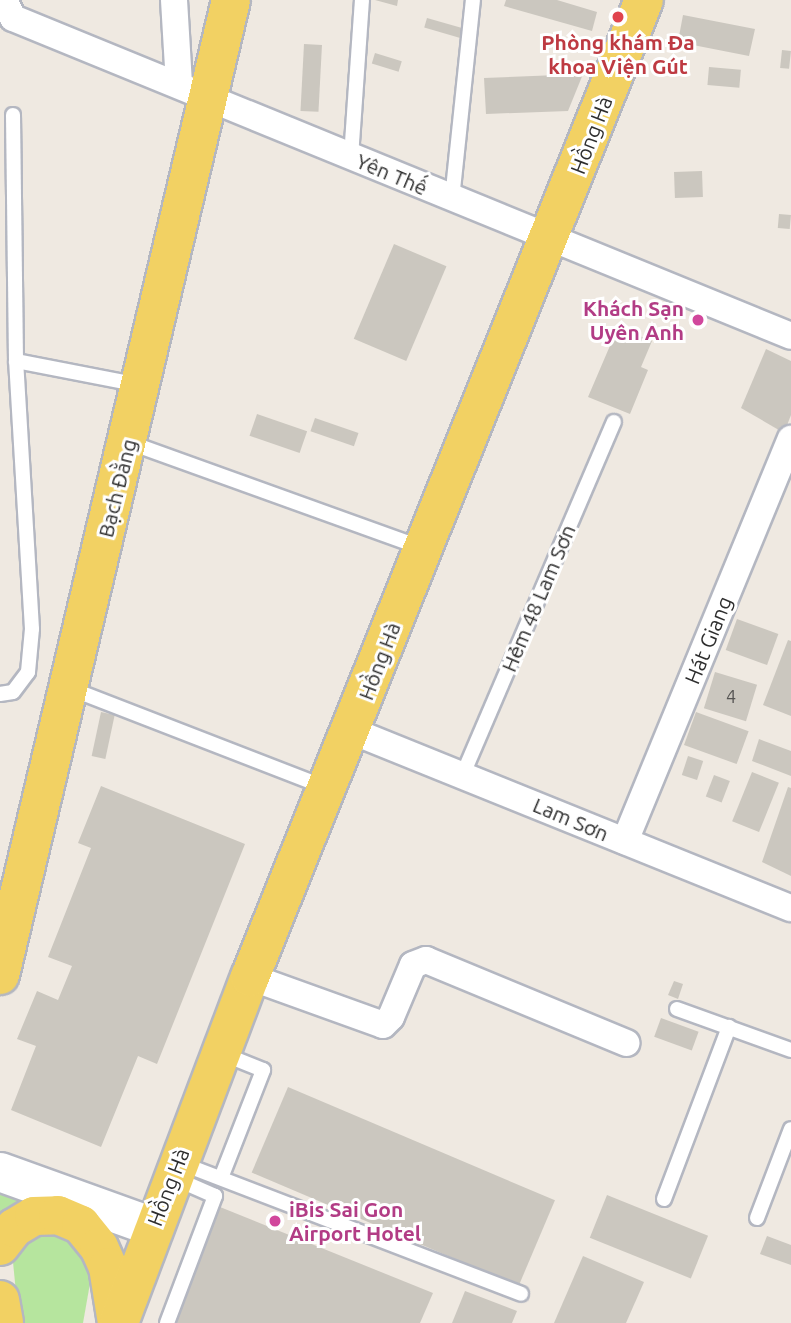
<!DOCTYPE html>
<html>
<head>
<meta charset="utf-8">
<style>
  body { margin:0 }
  #map { position:relative; width:791px; height:1323px; overflow:hidden; background:#efe9e1; font-family:Ubuntu,sans-serif }
  div>[style] { position:absolute }
  .green>* { inset:0; background:#b6e59e }
  .building>* { inset:0; background:#cbc7bf; transform-origin:0 0 }
  .roads { filter:drop-shadow(2px 0 #b4b7c1) drop-shadow(-2px 0 #b4b7c1) drop-shadow(0 2px #b4b7c1) drop-shadow(0 -2px #b4b7c1) }
  .lane>* { height:14px; margin:-7px; padding:0 7px; transform-origin:7px; border-radius:7px; background:#fff }
  .street>* { height:26px; margin:-13px; padding:0 13px; transform-origin:13px; border-radius:13px; background:#fff }
  .secondary>* { height:38px; margin:-19px; padding:0 19px; transform-origin:19px; border-radius:19px; background:#fff }
  .primary>* { height:38px; margin:-19px; padding:0 19px; transform-origin:19px; border-radius:19px; background:#f2d163 }
  .dots>* { width:19px; height:19px; translate:-50% -50%; box-sizing:border-box; border:4px solid #fff; border-radius:50% }
  span { translate:-50% -50%; white-space:nowrap; text-align:center; line-height:1.15; -webkit-text-stroke:6px #fff; paint-order:stroke }
  .number-label { font-size:18px; color:#555452 }
  .number-label span { -webkit-text-stroke-width:0 }
  .health-label { font-size:21px; color:#be3a42; font-weight:700 }
  .street-label { font-size:21px; color:#2e2e2e }
  .hotel-label { font-size:21px; color:#b23c85; font-weight:700 }
  .right { translate:-100% -50%; text-align:right }
  .left { translate:0 -50%; text-align:left }
</style>
</head>
<body>
<div id="map">
  <div class="green">
    <div style="clip-path:polygon(0 1182px,55px 1202px,0 1224px)"></div>
    <div style="clip-path:polygon(31px 1231px,74px 1237px,92px 1272px,83px 1323px,19px 1323px,13px 1262px,15px 1250px)"></div>
  </div>
  <div class="building">
    <div style="clip-path:polygon(375px 0,398px 0,397px 6px)"></div>
    <div style="clip-path:polygon(506px 0,557px 0,597px 12px,592px 31px,504px 6px)"></div>
    <div style="clip-path:polygon(683px 15px,755px 29px,749px 56px,693px 45px,692px 50px,677px 47px)"></div>
    <div style="left:427px;top:18px;width:41px;height:10px;rotate:16deg"></div>
    <div style="left:304px;top:44px;width:18px;height:67px;rotate:3deg"></div>
    <div style="left:782px;top:50px;width:9px;height:18px;rotate:6deg"></div>
    <div style="left:375px;top:53px;width:28px;height:11px;rotate:17deg"></div>
    <div style="left:709px;top:67px;width:32px;height:18px;rotate:5deg"></div>
    <div style="clip-path:polygon(583px 74px,568px 111px,486px 114px,484px 78px)"></div>
    <div style="left:702px;top:171px;width:26px;height:28px;rotate:88deg"></div>
    <div style="left:779px;top:214px;width:12px;height:14px;rotate:5deg"></div>
    <div style="left:394px;top:244px;width:57px;height:103px;rotate:23deg"></div>
    <div style="clip-path:polygon(618px 327px,652px 341px,641px 367px,648px 370px,630px 414px,588px 397px)"></div>
    <div style="clip-path:polygon(766px 349px,791px 361px,791px 415px,784px 433px,741px 408px)"></div>
    <div style="left:257px;top:414px;width:53px;height:23px;rotate:19deg"></div>
    <div style="left:315px;top:418px;width:46px;height:14px;rotate:19deg"></div>
    <div style="left:737px;top:619px;width:44px;height:33px;rotate:20deg"></div>
    <div style="clip-path:polygon(788px 640px,791px 641px,791px 716px,763px 705px)"></div>
    <div style="left:715px;top:672px;width:44px;height:38px;rotate:17deg"></div>
    <div style="left:101px;top:712px;width:14px;height:45px;rotate:12deg"></div>
    <div style="left:696px;top:712px;width:56px;height:35px;rotate:20deg"></div>
    <div style="clip-path:polygon(759px 739px,791px 751px,791px 776px,752px 761px)"></div>
    <div style="left:688px;top:756px;width:16px;height:20px;rotate:18deg"></div>
    <div style="left:752px;top:772px;width:29px;height:53px;rotate:22deg"></div>
    <div style="left:714px;top:775px;width:17px;height:23px;rotate:21deg"></div>
    <div style="clip-path:polygon(101px 786px,245px 844px,157px 1064px,138px 1056px,101px 1147px,11px 1110px,36px 1046px,17px 1039px,37px 991px,58px 1000px,72px 966px,48px 957px,91px 848px,78px 843px)"></div>
    <div style="clip-path:polygon(788px 787px,791px 788px,791px 876px,762px 862px)"></div>
    <div style="clip-path:polygon(674px 981px,683px 984px,678px 999px,668px 995px)"></div>
    <div style="left:661px;top:1018px;width:40px;height:20px;rotate:20deg"></div>
    <div style="left:288px;top:1087px;width:290px;height:93px;rotate:23deg"></div>
    <div style="left:607px;top:1195px;width:109px;height:46px;rotate:22deg"></div>
    <div style="clip-path:polygon(220px 1207px,433px 1293px,420px 1323px,174px 1323px)"></div>
    <div style="clip-path:polygon(767px 1236px,791px 1245px,791px 1265px,760px 1254px)"></div>
    <div style="clip-path:polygon(583px 1256px,644px 1282px,626px 1323px,554px 1323px)"></div>
    <div style="clip-path:polygon(465px 1291px,517px 1311px,512px 1323px,452px 1323px)"></div>
  </div>
  <div class="roads">
    <div class="lane">
      <div style="left:13px;top:115px;width:246px;rotate:89.3deg"></div>
      <div style="left:351px;top:157px;width:157px;rotate:-86deg"></div>
      <div style="left:452px;top:199px;width:200px;rotate:-84deg"></div>
      <div style="left:128px;top:442px;width:310px;rotate:19.8deg"></div>
      <div style="left:69px;top:688px;width:274px;rotate:21.2deg"></div>
      <div style="left:0;top:694px;width:13px;rotate:-9deg"></div>
      <div style="left:13px;top:692px;width:25px;rotate:-53deg"></div>
      <div style="left:28px;top:672px;width:43px;rotate:-84.7deg"></div>
      <div style="left:32px;top:629px;width:268px;rotate:-93.4deg"></div>
      <div style="left:16px;top:361px;width:125px;rotate:11deg"></div>
      <div style="left:463px;top:774px;width:383px;rotate:-66.8deg"></div>
      <div style="left:677px;top:1009px;width:121px;rotate:19.8deg"></div>
      <div style="left:183px;top:1164px;width:362px;rotate:21deg"></div>
      <div style="left:221px;top:1178px;width:116px;rotate:-68.7deg"></div>
      <div style="left:263px;top:1070px;width:43px;rotate:-158.2deg"></div>
      <div style="left:664px;top:1199px;width:184px;rotate:-69.3deg"></div>
      <div style="left:757px;top:1218px;width:95px;rotate:-69.1deg"></div>
      <div style="left:167px;top:1323px;width:136px;rotate:-69.3deg"></div>
      <div style="left:215px;top:1196px;width:43px;rotate:-156.4deg"></div>
    </div>
    <div class="street">
      <div style="left:4px;top:0;width:20px;rotate:63deg"></div>
      <div style="left:13px;top:18px;width:840px;rotate:22.23deg"></div>
      <div style="left:174px;top:0;width:85px;rotate:86.6deg"></div>
      <div style="left:352px;top:731px;width:473px;rotate:22deg"></div>
      <div style="left:625px;top:841px;width:435px;rotate:-67.6deg"></div>
      <div style="left:250px;top:977px;width:141px;rotate:19.8deg"></div>
      <div style="left:383px;top:1025px;width:11px;rotate:-45deg"></div>
      <div style="left:391px;top:1017px;width:56px;rotate:-67.1deg"></div>
      <div style="left:413px;top:965px;width:14px;rotate:-21deg"></div>
      <div style="left:426px;top:960px;width:217px;rotate:22.5deg"></div>
    </div>
    <div class="secondary">
      <div style="left:0;top:1172px;width:163px;rotate:19.8deg"></div>
    </div>
    <div class="primary">
      <div style="left:0;top:975px;width:1002px;rotate:-76.67deg"></div>
      <div style="left:0;top:1246px;width:23px;rotate:-52deg"></div>
      <div style="left:14px;top:1228px;width:23px;rotate:-31deg"></div>
      <div style="left:34px;top:1216px;width:24px;rotate:-2deg"></div>
      <div style="left:58px;top:1215px;width:25px;rotate:23deg"></div>
      <div style="left:81px;top:1225px;width:28px;rotate:51deg"></div>
      <div style="left:99px;top:1247px;width:22px;rotate:66deg"></div>
      <div style="left:108px;top:1267px;width:57px;rotate:80.9deg"></div>
      <div style="left:0;top:1300px;width:23px;rotate:80deg"></div>
      <div style="left:119px;top:1323px;width:370px;rotate:-69.3deg"></div>
      <div style="left:250px;top:977px;width:1053px;rotate:-68.04deg"></div>
    </div>
  </div>
  <div class="dots">
    <div style="left:618px;top:17px;background:#e0444e"></div>
    <div style="left:698px;top:320px;background:#d1479c"></div>
    <div style="left:275px;top:1221px;background:#d1479c"></div>
  </div>
  <div class="number-label">
    <span style="left:731px;top:696px">4</span>
  </div>
  <div class="health-label">
    <span style="left:618px;top:54px">Phòng khám Đa<br>khoa Viện Gút</span>
  </div>
  <div class="street-label">
    <span style="left:591px;top:135px;rotate:-69deg">Hồng Hà</span>
    <span style="left:392px;top:174px;rotate:23deg">Yên Thế</span>
    <span style="left:117px;top:488px;rotate:-76deg">Bạch Đằng</span>
    <span style="left:538px;top:598px;rotate:-67deg">Hẻm 48 Lam Sơn</span>
    <span style="left:708px;top:640px;rotate:-68deg">Hát Giang</span>
    <span style="left:379px;top:661px;rotate:-69deg">Hồng Hà</span>
    <span style="left:571px;top:819px;rotate:23deg">Lam Sơn</span>
    <span style="left:168px;top:1187px;rotate:-69deg">Hồng Hà</span>
  </div>
  <div class="hotel-label">
    <span class="right" style="left:684px;top:320px">Khách Sạn<br>Uyên Anh</span>
    <span class="left" style="left:289px;top:1221px">iBis Sai Gon<br>Airport Hotel</span>
  </div>
</div>
</body>
</html>
